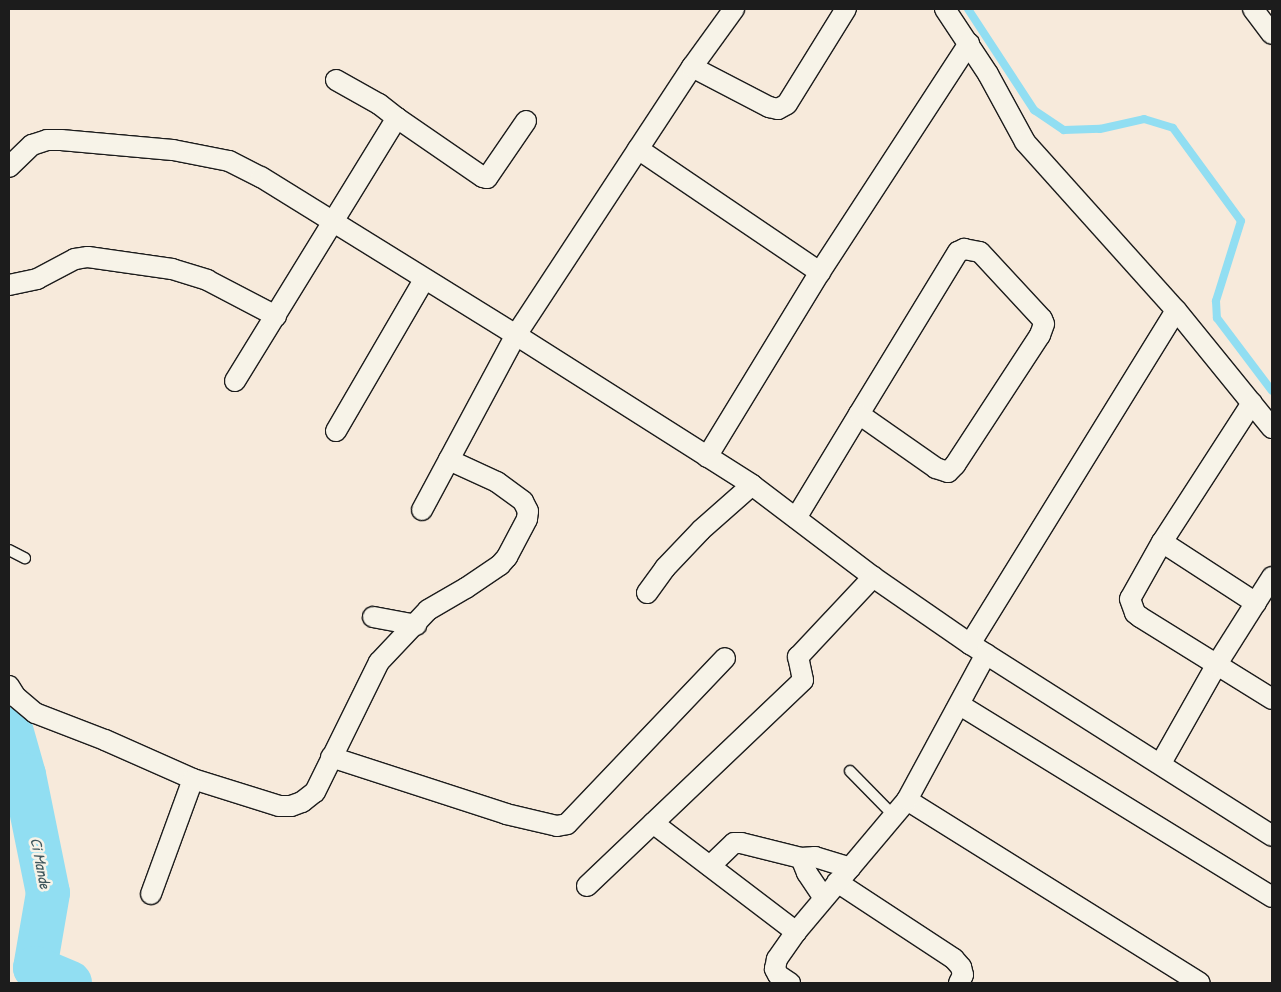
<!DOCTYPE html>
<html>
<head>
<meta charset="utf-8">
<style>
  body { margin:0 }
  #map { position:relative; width:1281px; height:992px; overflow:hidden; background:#f7eadb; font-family:"Patrick Hand",sans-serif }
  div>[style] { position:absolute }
  .stream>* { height:8px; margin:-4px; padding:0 4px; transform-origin:4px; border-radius:4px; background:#91def2 }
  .river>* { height:44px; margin:-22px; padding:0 22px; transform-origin:22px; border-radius:22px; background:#91def2 }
  .roads { filter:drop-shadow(1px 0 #1c1c1c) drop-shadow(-1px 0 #1c1c1c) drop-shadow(0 1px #1c1c1c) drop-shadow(0 -1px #1c1c1c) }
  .service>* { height:10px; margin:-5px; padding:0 5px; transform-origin:5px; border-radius:5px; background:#f7f3e8 }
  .minor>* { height:20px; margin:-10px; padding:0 10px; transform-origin:10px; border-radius:10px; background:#f7f3e8 }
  span { translate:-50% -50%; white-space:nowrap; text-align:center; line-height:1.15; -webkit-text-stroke:5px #f7f3e8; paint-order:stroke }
  .water-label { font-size:16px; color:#3f565c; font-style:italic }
  .frame { position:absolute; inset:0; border:10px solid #1c1c1c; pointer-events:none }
</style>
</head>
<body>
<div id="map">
  <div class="stream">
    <div style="left:968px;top:9px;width:121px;rotate:56.8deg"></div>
    <div style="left:1034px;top:110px;width:36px;rotate:34deg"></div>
    <div style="left:1064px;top:130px;width:36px;rotate:-2deg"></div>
    <div style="left:1100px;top:129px;width:45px;rotate:-12.8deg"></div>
    <div style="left:1144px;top:119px;width:30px;rotate:17deg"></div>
    <div style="left:1173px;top:128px;width:115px;rotate:53.8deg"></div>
    <div style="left:1241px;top:221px;width:84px;rotate:107.4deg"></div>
    <div style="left:1216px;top:301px;width:17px;rotate:87deg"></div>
    <div style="left:1217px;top:318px;width:91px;rotate:53deg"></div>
  </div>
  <div class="river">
    <div style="left:9px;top:722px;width:55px;rotate:74.2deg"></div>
    <div style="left:24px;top:775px;width:120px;rotate:78.5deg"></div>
    <div style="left:48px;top:893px;width:76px;rotate:99.8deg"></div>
    <div style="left:35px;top:968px;width:38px;rotate:23deg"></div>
  </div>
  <div class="roads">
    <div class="service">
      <div style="left:9px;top:550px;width:18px;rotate:27deg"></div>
      <div style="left:850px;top:771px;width:64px;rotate:45.6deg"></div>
    </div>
    <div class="minor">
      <div style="left:945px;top:9px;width:78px;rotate:56.5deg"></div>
      <div style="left:988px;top:74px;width:77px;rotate:61.4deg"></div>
      <div style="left:1025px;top:142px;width:226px;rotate:48.1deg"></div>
      <div style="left:1176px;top:310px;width:152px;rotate:50.9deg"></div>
      <div style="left:1253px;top:9px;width:31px;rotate:53deg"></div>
      <div style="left:692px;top:67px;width:87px;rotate:27.5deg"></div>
      <div style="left:769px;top:107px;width:9px;rotate:13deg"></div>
      <div style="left:778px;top:109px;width:10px;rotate:-29deg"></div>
      <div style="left:787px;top:104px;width:112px;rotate:-58.2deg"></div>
      <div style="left:336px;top:80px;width:49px;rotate:29.2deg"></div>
      <div style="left:379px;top:104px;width:23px;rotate:38deg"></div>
      <div style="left:638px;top:149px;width:220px;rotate:34.1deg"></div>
      <div style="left:9px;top:167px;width:32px;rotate:-44deg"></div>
      <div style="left:32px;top:145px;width:16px;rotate:-18deg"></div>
      <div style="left:47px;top:140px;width:14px"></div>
      <div style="left:61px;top:140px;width:112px;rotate:5.1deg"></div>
      <div style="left:173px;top:150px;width:57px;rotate:11.1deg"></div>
      <div style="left:229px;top:161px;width:36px;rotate:27deg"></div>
      <div style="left:261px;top:177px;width:300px;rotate:31.8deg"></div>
      <div style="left:516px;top:335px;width:280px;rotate:32.4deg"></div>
      <div style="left:752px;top:485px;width:152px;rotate:37.2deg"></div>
      <div style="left:873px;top:577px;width:118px;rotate:34.6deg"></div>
      <div style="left:970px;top:644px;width:358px;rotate:32.4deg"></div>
      <div style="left:9px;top:285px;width:29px;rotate:-12deg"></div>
      <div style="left:37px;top:279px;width:43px;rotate:-27.8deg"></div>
      <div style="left:75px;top:259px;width:13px;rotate:-9deg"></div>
      <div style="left:88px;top:257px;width:85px;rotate:8.1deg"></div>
      <div style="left:172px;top:269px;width:37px;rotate:17deg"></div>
      <div style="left:207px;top:280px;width:78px;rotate:27.6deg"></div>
      <div style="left:235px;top:381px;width:309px;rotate:-58.4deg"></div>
      <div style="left:397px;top:118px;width:104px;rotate:34.5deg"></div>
      <div style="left:483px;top:177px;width:4px;rotate:14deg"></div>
      <div style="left:487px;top:178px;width:69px;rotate:-55.6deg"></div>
      <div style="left:1252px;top:403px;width:166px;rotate:122.9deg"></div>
      <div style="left:1162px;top:542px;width:65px;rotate:119.3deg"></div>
      <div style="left:1130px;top:599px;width:15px;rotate:70deg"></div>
      <div style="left:1135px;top:613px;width:6px;rotate:39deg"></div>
      <div style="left:1140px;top:617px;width:155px;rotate:31.8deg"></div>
      <div style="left:336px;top:431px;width:175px;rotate:-59.8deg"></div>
      <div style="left:707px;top:457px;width:217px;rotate:-58.6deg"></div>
      <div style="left:820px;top:272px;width:273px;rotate:-56.9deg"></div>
      <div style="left:422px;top:510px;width:199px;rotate:-61.8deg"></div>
      <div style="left:516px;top:335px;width:321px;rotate:-56.7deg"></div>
      <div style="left:692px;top:67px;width:72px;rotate:-54.1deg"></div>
      <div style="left:796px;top:518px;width:122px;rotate:-58.8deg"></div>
      <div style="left:859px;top:414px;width:190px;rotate:-58.6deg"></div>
      <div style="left:958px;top:252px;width:7px;rotate:-27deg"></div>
      <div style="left:964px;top:249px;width:16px;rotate:11deg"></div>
      <div style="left:980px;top:252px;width:91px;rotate:47.2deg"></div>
      <div style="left:1042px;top:319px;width:5px;rotate:68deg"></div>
      <div style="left:1044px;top:324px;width:12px;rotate:110deg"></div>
      <div style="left:1040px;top:335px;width:155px;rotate:123.2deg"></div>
      <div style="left:955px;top:465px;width:10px;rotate:135deg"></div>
      <div style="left:948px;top:472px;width:13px;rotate:-162deg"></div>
      <div style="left:936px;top:468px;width:94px;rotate:-145deg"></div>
      <div style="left:1162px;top:542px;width:112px;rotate:33deg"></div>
      <div style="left:647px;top:593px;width:31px;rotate:-54deg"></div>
      <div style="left:665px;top:568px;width:52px;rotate:-46.5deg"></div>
      <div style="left:701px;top:530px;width:68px;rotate:-41.4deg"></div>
      <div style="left:373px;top:617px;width:44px;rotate:10.5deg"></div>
      <div style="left:970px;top:644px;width:392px;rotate:-58.3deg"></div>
      <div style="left:9px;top:686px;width:13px;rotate:58deg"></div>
      <div style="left:16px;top:697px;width:25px;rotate:40deg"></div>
      <div style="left:35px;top:713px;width:75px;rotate:21.1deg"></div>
      <div style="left:105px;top:740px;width:96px;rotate:23.9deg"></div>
      <div style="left:193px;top:779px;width:90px;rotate:17.4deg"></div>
      <div style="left:279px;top:806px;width:12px"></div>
      <div style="left:291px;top:806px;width:12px;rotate:-20deg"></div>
      <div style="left:302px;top:802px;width:16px;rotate:-38deg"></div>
      <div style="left:315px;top:792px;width:145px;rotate:-63.8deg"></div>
      <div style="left:379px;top:662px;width:71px;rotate:-46.7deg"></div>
      <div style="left:428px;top:610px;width:44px;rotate:-30.1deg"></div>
      <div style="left:466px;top:588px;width:41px;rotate:-34.1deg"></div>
      <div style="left:500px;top:565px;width:11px;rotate:-49deg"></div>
      <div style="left:507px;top:557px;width:43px;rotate:-62.2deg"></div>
      <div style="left:527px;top:519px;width:8px;rotate:-83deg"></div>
      <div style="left:528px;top:511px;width:11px;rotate:-117deg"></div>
      <div style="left:523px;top:501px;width:32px;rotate:-144deg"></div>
      <div style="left:497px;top:482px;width:53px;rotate:-155.4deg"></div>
      <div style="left:960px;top:705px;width:366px;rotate:31.6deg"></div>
      <div style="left:331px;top:757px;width:184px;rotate:18deg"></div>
      <div style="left:506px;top:814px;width:52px;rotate:13.2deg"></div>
      <div style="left:557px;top:826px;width:10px;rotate:-11deg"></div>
      <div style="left:567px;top:824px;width:229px;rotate:-46.4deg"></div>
      <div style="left:1161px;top:763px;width:114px;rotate:-60.5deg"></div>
      <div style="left:1217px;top:664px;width:103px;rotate:-57.7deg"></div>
      <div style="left:907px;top:800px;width:345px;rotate:32deg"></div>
      <div style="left:653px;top:823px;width:180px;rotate:37.3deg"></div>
      <div style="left:801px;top:858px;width:16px;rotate:68deg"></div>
      <div style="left:807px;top:873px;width:30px;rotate:56deg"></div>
      <div style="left:710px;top:866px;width:33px;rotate:-44deg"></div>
      <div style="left:734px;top:843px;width:7px"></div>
      <div style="left:741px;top:843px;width:62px;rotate:14deg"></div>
      <div style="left:801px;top:858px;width:14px;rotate:-4deg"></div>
      <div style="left:815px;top:857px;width:37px;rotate:17deg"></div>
      <div style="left:837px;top:882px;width:140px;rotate:33.3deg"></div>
      <div style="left:954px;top:959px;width:11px;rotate:49deg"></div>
      <div style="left:961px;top:967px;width:8px;rotate:76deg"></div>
      <div style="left:963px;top:975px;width:9px;rotate:117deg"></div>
      <div style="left:587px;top:886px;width:298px;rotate:-43.6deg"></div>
      <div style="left:803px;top:680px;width:24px;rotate:-102deg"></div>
      <div style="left:798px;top:657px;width:110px;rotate:-46.8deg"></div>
      <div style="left:151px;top:894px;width:122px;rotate:-69.9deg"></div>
      <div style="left:790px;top:983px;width:14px;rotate:-146deg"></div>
      <div style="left:778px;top:975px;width:7px;rotate:-117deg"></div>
      <div style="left:775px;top:969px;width:10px;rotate:-79deg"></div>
      <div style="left:777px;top:959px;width:33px;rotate:-55deg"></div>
      <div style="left:796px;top:932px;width:172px;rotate:-49.9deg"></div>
      <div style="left:907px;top:800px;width:166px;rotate:-61.6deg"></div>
    </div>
  </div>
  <div class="water-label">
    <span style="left:41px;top:863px;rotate:79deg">Ci Mande</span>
  </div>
  <div class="frame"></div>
</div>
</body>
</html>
